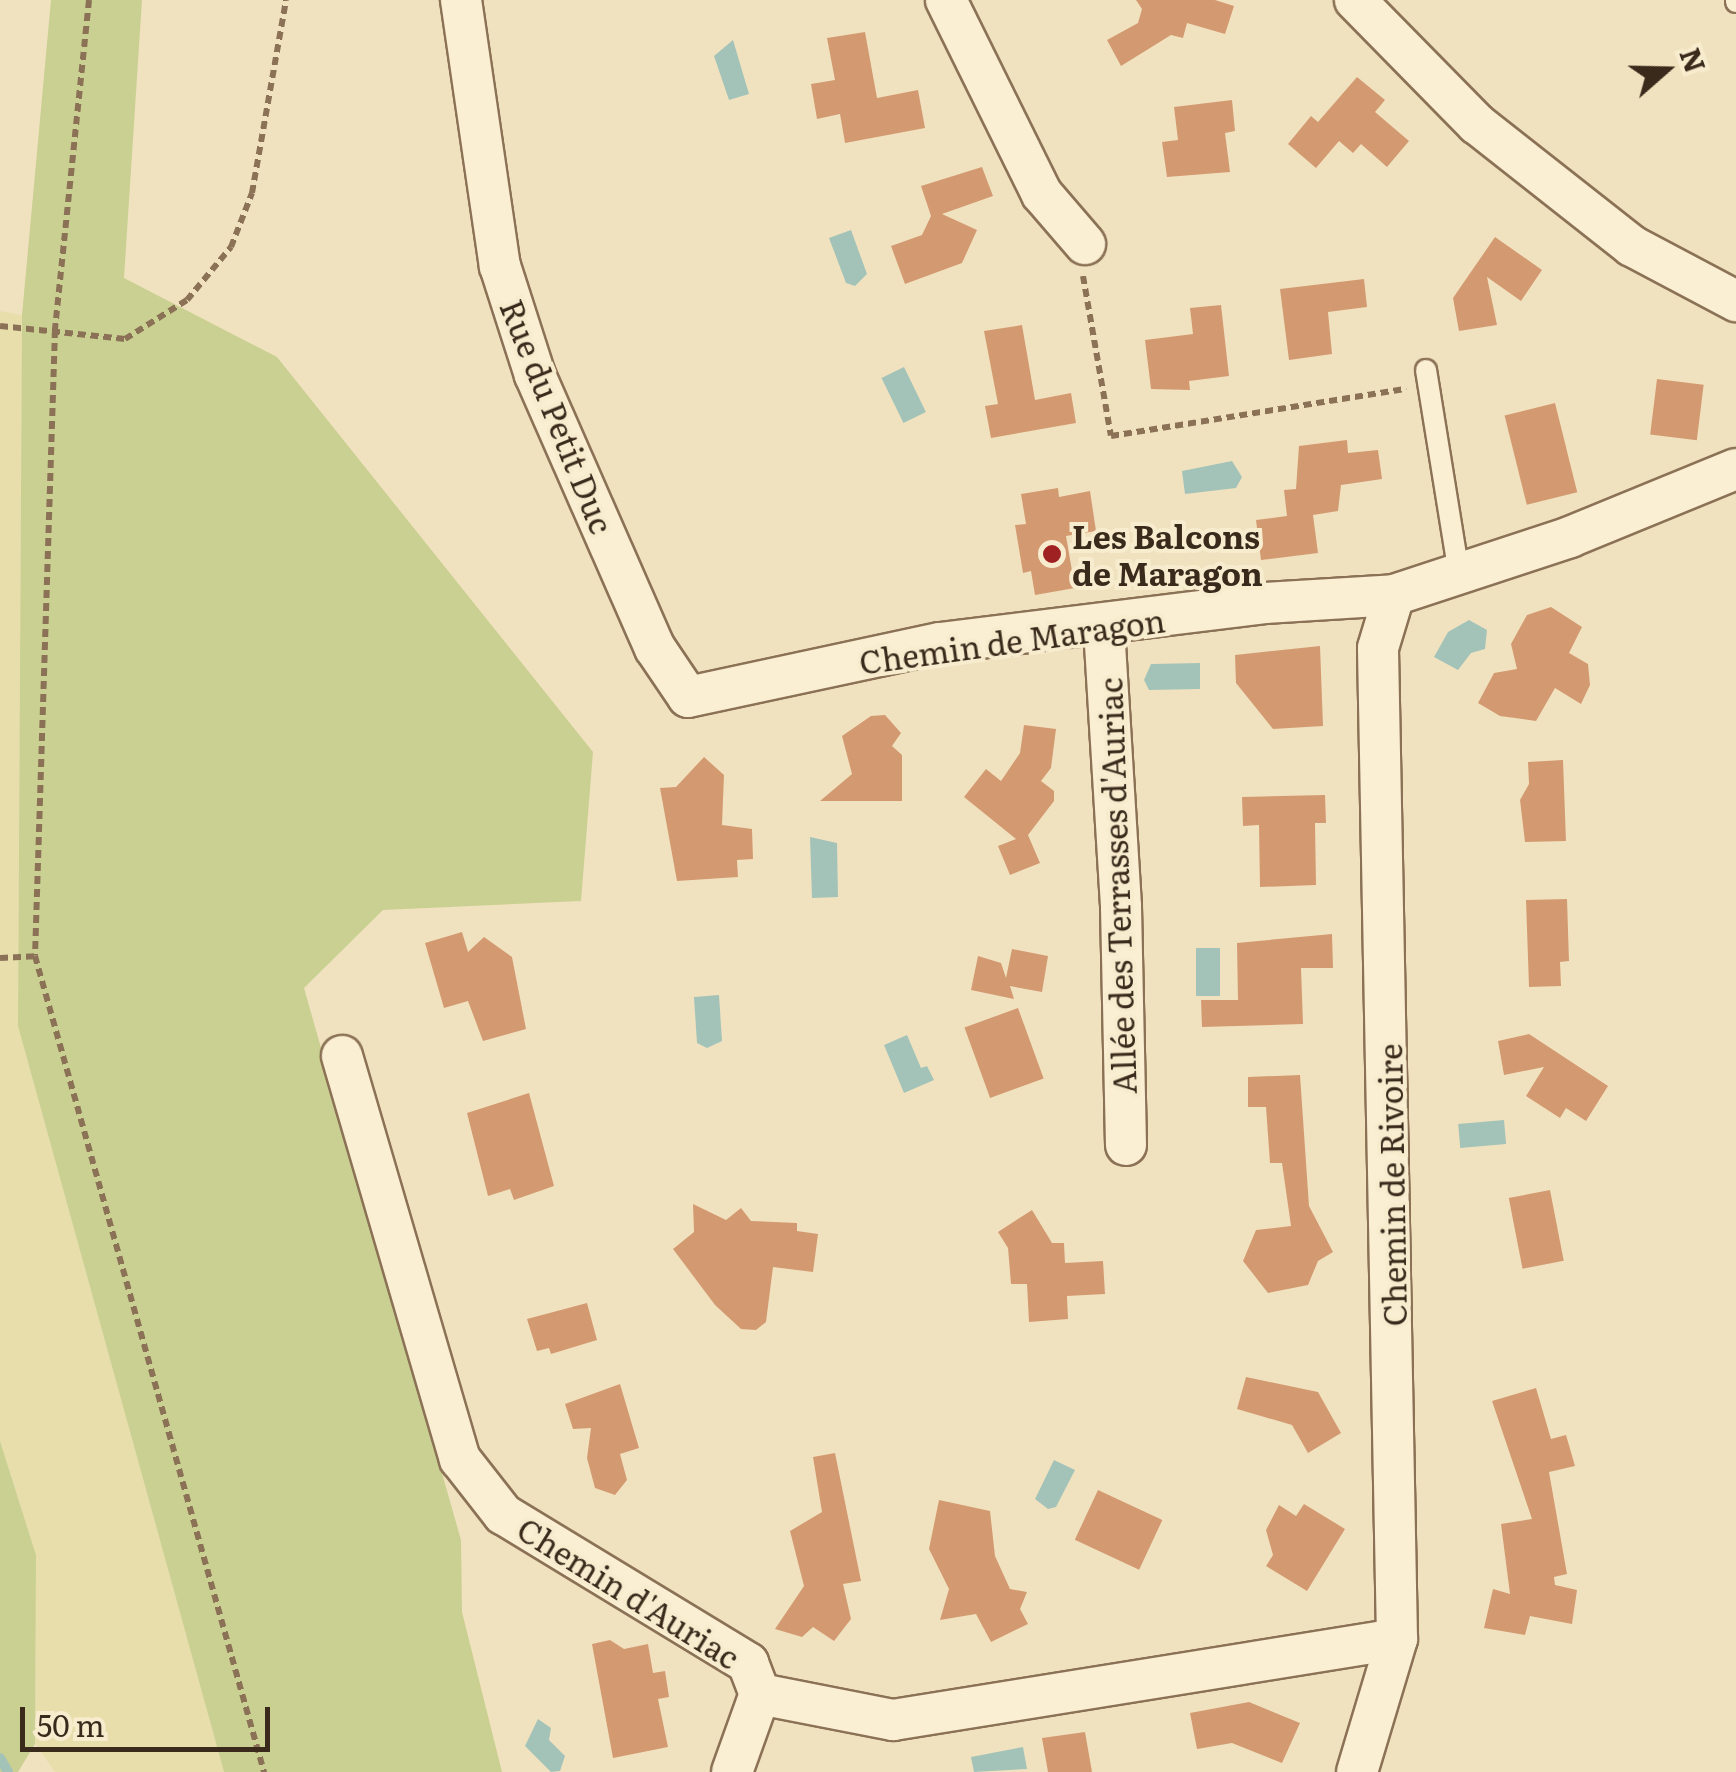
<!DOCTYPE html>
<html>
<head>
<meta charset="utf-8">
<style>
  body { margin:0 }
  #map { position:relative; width:1736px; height:1772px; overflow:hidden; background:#f1e2bf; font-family:Literata,serif }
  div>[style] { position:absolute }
  .farmland>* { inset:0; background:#e7deac }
  .green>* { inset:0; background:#c9d092 }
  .water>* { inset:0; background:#a3c3b9; transform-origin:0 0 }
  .stream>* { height:10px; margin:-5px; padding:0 5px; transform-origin:5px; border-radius:5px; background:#a3c3b9 }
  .building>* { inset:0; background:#d39a72; transform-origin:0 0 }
  .path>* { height:6px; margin-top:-3px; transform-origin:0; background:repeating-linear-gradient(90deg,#8b7256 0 8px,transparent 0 13px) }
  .roads { filter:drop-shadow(2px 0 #8b7256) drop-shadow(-2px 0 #8b7256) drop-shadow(0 2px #8b7256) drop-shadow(0 -2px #8b7256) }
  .lane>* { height:20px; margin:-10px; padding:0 10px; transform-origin:10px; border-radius:10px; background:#fbefd3 }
  .street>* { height:40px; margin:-20px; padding:0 20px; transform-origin:20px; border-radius:20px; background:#fbefd3 }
  .dots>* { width:28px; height:28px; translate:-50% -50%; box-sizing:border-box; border:5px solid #f8eccf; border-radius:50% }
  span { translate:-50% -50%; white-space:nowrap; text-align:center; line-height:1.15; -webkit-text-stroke:8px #f8eccf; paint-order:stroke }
  .street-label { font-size:32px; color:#3a2a1c }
  .poi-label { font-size:32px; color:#3a2a1c; font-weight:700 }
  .left { translate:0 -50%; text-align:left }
  .north { position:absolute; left:1616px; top:20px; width:100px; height:100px; -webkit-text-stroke:8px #f8eccf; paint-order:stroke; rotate:70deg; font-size:28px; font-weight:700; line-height:40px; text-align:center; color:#3a2a1c }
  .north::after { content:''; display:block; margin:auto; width:35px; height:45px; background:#3a2a1c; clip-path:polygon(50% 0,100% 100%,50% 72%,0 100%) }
  .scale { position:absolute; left:20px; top:1707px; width:250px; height:45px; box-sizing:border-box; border:5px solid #3a2a1c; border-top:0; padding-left:12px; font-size:30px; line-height:35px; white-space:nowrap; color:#3a2a1c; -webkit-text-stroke:8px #f8eccf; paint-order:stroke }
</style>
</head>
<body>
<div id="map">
  <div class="farmland">
    <div style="clip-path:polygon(0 311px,22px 315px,18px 1026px,224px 1772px,55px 1772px,35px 1744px,36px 1555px,0 1441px)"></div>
  </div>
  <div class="green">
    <div style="clip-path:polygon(51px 0,142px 0,124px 278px,277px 357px,593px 752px,581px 901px,383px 910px,304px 988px,461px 1540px,462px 1612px,502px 1772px,224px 1772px,18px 1026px,22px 315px)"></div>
    <div style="clip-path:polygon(0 1441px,36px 1555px,35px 1744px,18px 1772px,0 1772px)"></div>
  </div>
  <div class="water">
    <div style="clip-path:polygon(733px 40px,749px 94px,729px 100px,714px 56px)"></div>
    <div style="clip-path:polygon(851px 230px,867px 274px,855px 286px,846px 283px,829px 238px)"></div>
    <div style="left:904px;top:367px;width:50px;height:25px;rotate:64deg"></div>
    <div style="clip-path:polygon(1232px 461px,1242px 477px,1236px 488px,1185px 494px,1182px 471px)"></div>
    <div style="clip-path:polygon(1469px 620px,1487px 630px,1485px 649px,1471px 653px,1458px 670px,1434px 657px,1448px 632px)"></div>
    <div style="clip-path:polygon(1200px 663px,1200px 689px,1149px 690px,1144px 680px,1151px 664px)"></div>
    <div style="clip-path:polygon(810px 837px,837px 843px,838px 897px,812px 898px)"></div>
    <div style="left:1196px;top:948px;width:24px;height:48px"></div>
    <div style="clip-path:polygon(719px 995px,722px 1041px,707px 1048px,697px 1043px,694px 997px)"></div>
    <div style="clip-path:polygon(907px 1035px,921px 1068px,927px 1066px,934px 1080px,904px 1093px,884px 1045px)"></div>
    <div style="left:1504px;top:1120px;width:24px;height:46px;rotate:85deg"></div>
    <div style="clip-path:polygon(1054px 1460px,1075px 1470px,1056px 1507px,1048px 1509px,1035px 1499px)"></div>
    <div style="clip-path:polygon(538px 1719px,551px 1728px,549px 1740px,565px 1756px,560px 1771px,551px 1772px,525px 1746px)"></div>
    <div style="clip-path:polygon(1023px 1747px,1027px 1769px,974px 1772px,971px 1757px)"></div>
  </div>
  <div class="stream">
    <div style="left:0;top:1758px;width:16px;rotate:60deg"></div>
  </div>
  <div class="building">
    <div style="clip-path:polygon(1136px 0,1215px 0,1234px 6px,1225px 34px,1187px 23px,1183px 38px,1171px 35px,1121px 66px,1107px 40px,1138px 23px,1142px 9px)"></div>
    <div style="clip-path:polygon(865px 32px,877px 98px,918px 90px,925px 128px,845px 143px,840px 114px,817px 119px,811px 84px,835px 80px,827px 38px)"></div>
    <div style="clip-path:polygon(1357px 77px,1385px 100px,1375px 112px,1409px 141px,1387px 167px,1361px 144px,1353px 153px,1339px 141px,1316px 168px,1288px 144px,1311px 116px,1318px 122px)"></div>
    <div style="clip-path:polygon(1232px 100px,1235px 131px,1225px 133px,1230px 172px,1167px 177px,1162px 142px,1178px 140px,1174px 107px)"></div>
    <div style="clip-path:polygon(982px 167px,993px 196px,942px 214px,977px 230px,962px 263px,905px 284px,891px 246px,922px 235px,931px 216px,921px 186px)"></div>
    <div style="clip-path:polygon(1495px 237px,1542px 270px,1521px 301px,1487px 277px,1497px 325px,1459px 331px,1453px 298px)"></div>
    <div style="clip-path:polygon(1364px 279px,1367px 307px,1328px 312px,1332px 354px,1289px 360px,1280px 289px)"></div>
    <div style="clip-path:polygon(1221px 305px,1229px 376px,1189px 381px,1190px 390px,1151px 389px,1145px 340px,1193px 334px,1190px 308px)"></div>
    <div style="clip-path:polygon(1022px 325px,1035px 400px,1071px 393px,1076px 423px,991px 438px,985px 406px,998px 404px,984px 331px)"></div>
    <div style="left:1657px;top:379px;width:47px;height:56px;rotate:7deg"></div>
    <div style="left:1555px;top:403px;width:92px;height:52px;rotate:76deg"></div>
    <div style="clip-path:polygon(1347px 440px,1348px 453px,1378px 450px,1382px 479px,1341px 485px,1338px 511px,1313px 515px,1318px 553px,1261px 560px,1256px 520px,1287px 516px,1284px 490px,1296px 489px,1299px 446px)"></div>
    <div style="clip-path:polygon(1058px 488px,1059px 497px,1090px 491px,1096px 531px,1066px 536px,1075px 588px,1035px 595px,1031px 571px,1023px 573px,1015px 525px,1026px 524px,1021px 494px)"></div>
    <div style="clip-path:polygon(1551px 607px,1582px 627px,1569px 653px,1588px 664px,1590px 685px,1581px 704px,1555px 688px,1536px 721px,1500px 716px,1478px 703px,1494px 673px,1517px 669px,1511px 644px,1527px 615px)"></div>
    <div style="clip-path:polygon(1320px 646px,1323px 726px,1273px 729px,1236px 683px,1235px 655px)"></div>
    <div style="clip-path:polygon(885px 715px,901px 733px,892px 746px,902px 755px,902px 801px,820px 801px,852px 774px,842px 736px,871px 716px)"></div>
    <div style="clip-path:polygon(1024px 725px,1056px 729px,1051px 768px,1041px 781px,1054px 791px,1054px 801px,1028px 835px,1040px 863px,1010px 875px,998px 846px,1016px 839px,964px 797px,986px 769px,1001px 781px,1020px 753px)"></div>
    <div style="clip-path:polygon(704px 757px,724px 775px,722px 825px,752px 829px,753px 859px,737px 860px,738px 877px,677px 881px,660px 788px,676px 787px)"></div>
    <div style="clip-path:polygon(1563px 760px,1566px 841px,1525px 842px,1520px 800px,1529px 784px,1528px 762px)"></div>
    <div style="clip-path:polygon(1325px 795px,1326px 823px,1315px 823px,1316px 885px,1260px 887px,1259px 825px,1243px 826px,1242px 797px)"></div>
    <div style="clip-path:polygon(1567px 899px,1569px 961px,1560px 962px,1561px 986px,1529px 987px,1526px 900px)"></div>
    <div style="clip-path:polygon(462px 932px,468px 952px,484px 937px,512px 957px,526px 1029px,483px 1041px,468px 1001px,444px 1008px,425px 943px)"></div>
    <div style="clip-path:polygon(1332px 934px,1333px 968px,1301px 968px,1303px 1024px,1202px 1027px,1201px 1000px,1238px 1000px,1237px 943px)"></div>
    <div style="clip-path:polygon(1012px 949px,1048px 956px,1042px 992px,1010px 986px,1014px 999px,971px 990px,978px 956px,1001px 963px,1006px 978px)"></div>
    <div style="left:1018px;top:1008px;width:75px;height:57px;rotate:70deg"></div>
    <div style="clip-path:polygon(1529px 1034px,1608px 1086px,1586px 1121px,1566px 1108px,1560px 1118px,1526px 1096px,1544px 1067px,1504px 1075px,1498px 1041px)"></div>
    <div style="clip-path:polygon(1300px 1075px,1309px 1206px,1333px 1252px,1318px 1261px,1308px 1285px,1268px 1293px,1243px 1261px,1256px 1230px,1291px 1226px,1282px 1163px,1270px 1163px,1266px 1107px,1248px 1107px,1248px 1077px)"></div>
    <div style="clip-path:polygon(529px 1093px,554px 1186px,514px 1200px,510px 1189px,488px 1196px,467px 1113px)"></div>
    <div style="left:1550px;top:1190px;width:72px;height:42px;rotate:79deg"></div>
    <div style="clip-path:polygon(693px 1204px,726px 1220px,741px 1208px,751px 1221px,797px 1223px,797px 1231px,818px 1234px,813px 1272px,773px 1267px,766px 1322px,756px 1330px,741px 1329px,715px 1305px,673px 1249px,694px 1232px)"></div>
    <div style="clip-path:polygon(1032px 1210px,1052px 1243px,1064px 1243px,1065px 1263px,1103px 1261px,1105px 1294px,1067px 1296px,1068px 1319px,1029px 1322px,1027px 1284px,1011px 1284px,1008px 1248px,998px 1232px)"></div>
    <div style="clip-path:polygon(587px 1303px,597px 1340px,551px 1354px,549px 1348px,537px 1351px,527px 1319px)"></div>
    <div style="clip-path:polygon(1246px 1377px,1318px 1392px,1341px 1433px,1308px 1453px,1292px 1425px,1237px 1409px)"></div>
    <div style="clip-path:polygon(620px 1384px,639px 1448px,620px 1454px,627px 1480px,615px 1495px,595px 1488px,587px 1458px,591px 1428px,573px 1429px,565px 1404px)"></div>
    <div style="clip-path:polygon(1536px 1388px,1551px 1439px,1566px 1435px,1575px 1466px,1549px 1472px,1567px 1574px,1554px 1577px,1555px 1585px,1577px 1590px,1572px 1624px,1530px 1616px,1525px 1635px,1484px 1628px,1493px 1589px,1510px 1594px,1501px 1524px,1532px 1519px,1492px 1401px)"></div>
    <div style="clip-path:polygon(835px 1453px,861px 1581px,843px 1584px,851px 1619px,834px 1641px,813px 1627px,802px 1637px,775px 1629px,804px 1586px,790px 1531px,822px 1512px,813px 1457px)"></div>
    <div style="left:1098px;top:1490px;width:71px;height:55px;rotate:25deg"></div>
    <div style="clip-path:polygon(939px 1500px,990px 1511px,995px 1556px,1010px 1589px,1027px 1592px,1020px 1609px,1028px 1624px,991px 1642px,976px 1614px,940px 1620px,949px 1589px,929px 1549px)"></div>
    <div style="clip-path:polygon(1304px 1504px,1345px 1529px,1307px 1591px,1266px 1566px,1273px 1555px,1266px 1530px,1279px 1505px,1296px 1516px)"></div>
    <div style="clip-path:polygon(610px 1640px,624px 1649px,648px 1644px,653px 1673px,665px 1671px,669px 1697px,658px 1699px,668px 1747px,613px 1758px,592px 1644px)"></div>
    <div style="clip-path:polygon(1249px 1702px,1300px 1723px,1282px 1763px,1232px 1743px,1197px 1749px,1190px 1713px)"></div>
    <div style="clip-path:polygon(1085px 1732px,1092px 1772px,1048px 1772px,1042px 1738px)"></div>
  </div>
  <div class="path">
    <div style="left:89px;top:0;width:332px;rotate:95.9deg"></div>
    <div style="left:55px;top:330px;width:626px;rotate:91.83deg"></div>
    <div style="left:35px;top:956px;width:848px;rotate:74.32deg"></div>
    <div style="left:1083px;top:276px;width:162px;rotate:80.1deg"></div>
    <div style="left:1111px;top:436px;width:299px;rotate:-9.1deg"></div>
    <div style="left:0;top:326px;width:126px;rotate:5.9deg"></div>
    <div style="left:125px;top:339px;width:73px;rotate:-32.2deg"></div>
    <div style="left:187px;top:300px;width:69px;rotate:-50.3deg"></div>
    <div style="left:231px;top:247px;width:58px;rotate:-68.7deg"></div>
    <div style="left:252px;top:193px;width:196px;rotate:-80deg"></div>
    <div style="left:0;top:958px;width:35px;rotate:-3deg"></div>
  </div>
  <div class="roads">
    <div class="lane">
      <div style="left:1736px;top:0;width:2px;rotate:90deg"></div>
      <div style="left:1426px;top:370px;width:207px;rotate:80.8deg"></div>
    </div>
    <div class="street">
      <div style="left:461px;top:0;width:269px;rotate:81.7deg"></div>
      <div style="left:500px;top:266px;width:114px;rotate:72.2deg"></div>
      <div style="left:535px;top:375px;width:298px;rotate:66.3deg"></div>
      <div style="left:655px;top:648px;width:59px;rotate:56deg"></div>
      <div style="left:688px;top:697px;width:258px;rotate:-12.1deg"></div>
      <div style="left:940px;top:643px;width:327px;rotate:-7deg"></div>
      <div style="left:1265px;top:603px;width:129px;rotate:-3.5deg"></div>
      <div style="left:1394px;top:595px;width:185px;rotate:-18.2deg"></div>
      <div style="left:1570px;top:537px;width:179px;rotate:-22.3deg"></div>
      <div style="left:946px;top:0;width:216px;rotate:63.7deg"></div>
      <div style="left:1042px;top:194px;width:66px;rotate:49.3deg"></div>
      <div style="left:1355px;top:0;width:174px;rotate:45.5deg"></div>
      <div style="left:1477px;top:124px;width:197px;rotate:38.2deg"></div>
      <div style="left:1632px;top:246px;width:118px;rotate:27.9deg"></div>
      <div style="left:1104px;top:628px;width:280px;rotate:86.5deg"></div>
      <div style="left:1121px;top:907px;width:238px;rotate:88.8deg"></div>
      <div style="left:342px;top:1056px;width:420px;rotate:73.7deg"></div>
      <div style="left:460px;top:1459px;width:70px;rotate:52deg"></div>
      <div style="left:503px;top:1514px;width:287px;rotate:31.3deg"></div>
      <div style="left:748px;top:1663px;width:33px;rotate:69deg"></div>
      <div style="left:760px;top:1694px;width:136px;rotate:11.1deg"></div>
      <div style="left:893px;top:1720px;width:510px;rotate:-9.13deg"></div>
      <div style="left:732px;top:1772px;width:83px;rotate:-70.3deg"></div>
      <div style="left:1357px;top:1772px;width:139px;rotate:-73.3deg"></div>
      <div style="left:1397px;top:1639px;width:991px;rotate:-91.1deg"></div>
      <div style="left:1378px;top:648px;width:55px;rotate:-73.2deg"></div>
    </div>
  </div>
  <div class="dots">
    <div style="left:1052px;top:554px;background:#9f2122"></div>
  </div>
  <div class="street-label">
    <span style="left:558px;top:416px;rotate:68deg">Rue du Petit Duc</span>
    <span style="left:1012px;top:640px;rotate:-8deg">Chemin de Maragon</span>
    <span style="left:1116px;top:886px;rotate:-92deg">Allée des Terrasses d'Auriac</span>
    <span style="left:1391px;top:1185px;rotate:-91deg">Chemin de Rivoire</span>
    <span style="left:629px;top:1592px;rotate:32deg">Chemin d'Auriac</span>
  </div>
  <div class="poi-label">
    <span class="left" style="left:1072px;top:554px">Les Balcons<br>de Maragon</span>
  </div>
  <div class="north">N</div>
  <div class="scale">50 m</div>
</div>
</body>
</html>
